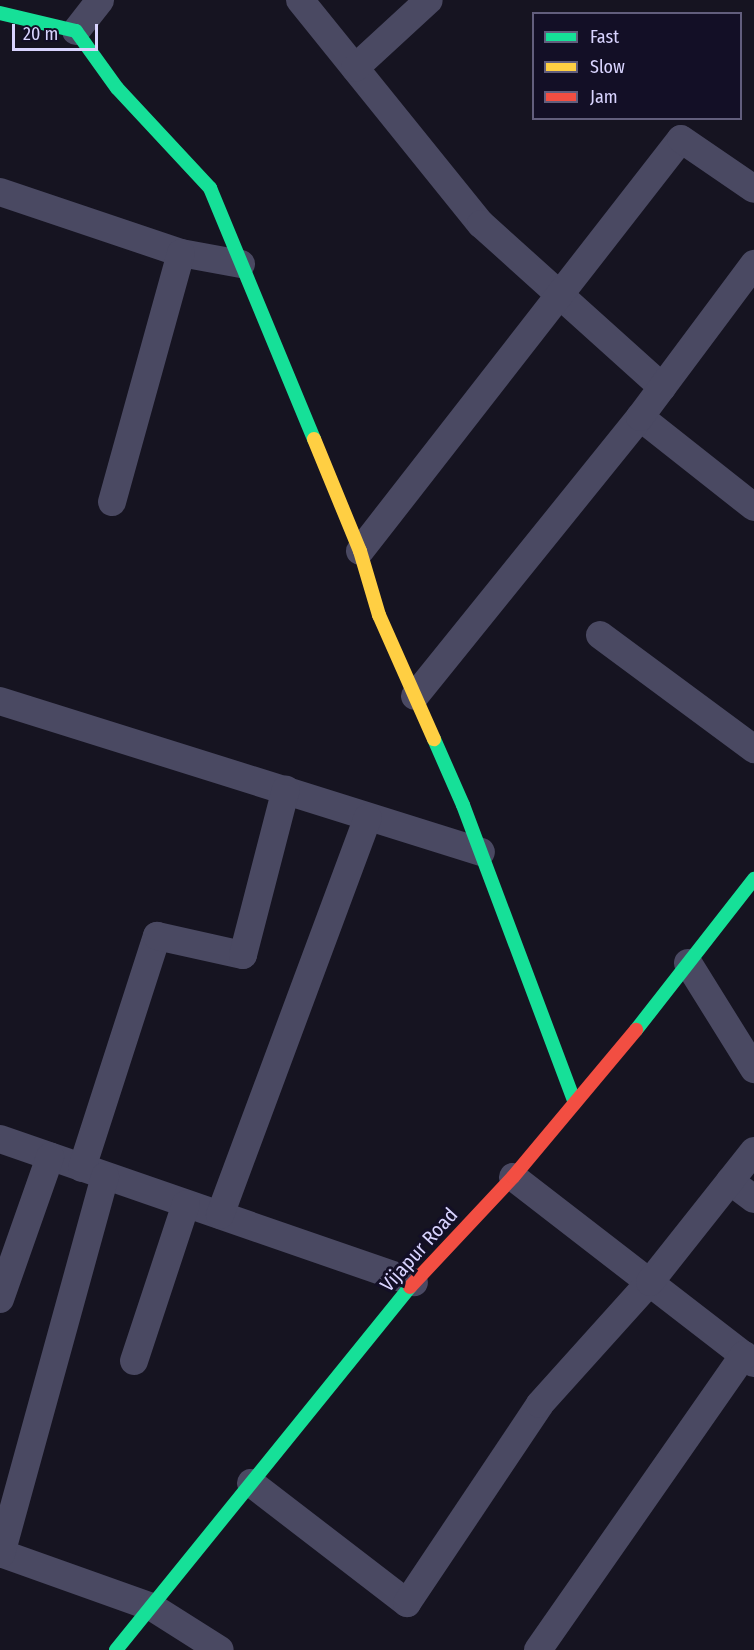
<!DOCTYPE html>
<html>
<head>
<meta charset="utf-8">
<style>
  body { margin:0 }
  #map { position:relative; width:754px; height:1650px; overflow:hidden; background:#161421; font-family:"Fira Sans Condensed",sans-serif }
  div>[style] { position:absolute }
  .street>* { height:28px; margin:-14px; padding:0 14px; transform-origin:14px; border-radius:14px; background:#4a4962 }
  .fast>* { height:14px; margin:-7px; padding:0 7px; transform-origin:7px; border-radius:7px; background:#16e098 }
  .slow>* { height:14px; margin:-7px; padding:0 7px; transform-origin:7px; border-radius:7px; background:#ffcf43 }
  .jam>* { height:14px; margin:-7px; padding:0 7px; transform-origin:7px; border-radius:7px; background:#f24e42 }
  span { translate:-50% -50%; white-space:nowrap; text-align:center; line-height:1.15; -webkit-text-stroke:6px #130f26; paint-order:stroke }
  .street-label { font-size:20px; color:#d9d4ff }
  .legend { position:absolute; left:532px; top:12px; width:210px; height:108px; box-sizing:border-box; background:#130f26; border:2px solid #625e7d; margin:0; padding:8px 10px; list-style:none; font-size:18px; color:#d9d4ff }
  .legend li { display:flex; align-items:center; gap:12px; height:30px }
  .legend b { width:30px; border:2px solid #625e7d }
  .scale { position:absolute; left:12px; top:24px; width:86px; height:27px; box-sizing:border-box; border:3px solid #d9d4ff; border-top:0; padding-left:8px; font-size:18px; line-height:21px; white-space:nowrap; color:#d9d4ff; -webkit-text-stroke:4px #130f26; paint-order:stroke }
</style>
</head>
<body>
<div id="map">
  <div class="street">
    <div style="left:300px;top:0;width:288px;rotate:51.1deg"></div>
    <div style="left:481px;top:224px;width:244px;rotate:42deg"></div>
    <div style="left:76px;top:31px;width:39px;rotate:-52deg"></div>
    <div style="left:355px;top:68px;width:100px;rotate:-42.6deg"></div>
    <div style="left:0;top:192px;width:191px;rotate:18.6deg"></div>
    <div style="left:181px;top:253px;width:61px;rotate:10.4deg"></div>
    <div style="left:640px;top:417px;width:145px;rotate:38.3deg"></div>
    <div style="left:112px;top:502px;width:258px;rotate:-74.5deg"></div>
    <div style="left:360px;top:551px;width:522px;rotate:-52.08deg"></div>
    <div style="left:681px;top:139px;width:88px;rotate:34.4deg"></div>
    <div style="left:600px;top:635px;width:192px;rotate:36.5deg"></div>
    <div style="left:415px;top:696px;width:358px;rotate:-51.1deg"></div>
    <div style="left:640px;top:417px;width:191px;rotate:-53.3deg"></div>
    <div style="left:0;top:701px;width:504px;rotate:17.43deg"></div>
    <div style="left:688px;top:963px;width:125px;rotate:58.1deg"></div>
    <div style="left:0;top:1139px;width:438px;rotate:19.1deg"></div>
    <div style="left:82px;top:1168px;width:244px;rotate:-72.1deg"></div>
    <div style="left:157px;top:936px;width:88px;rotate:12.5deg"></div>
    <div style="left:243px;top:955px;width:171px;rotate:-75.5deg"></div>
    <div style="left:513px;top:1177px;width:304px;rotate:37.7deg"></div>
    <div style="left:730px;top:1181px;width:30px;rotate:37deg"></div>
    <div style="left:220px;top:1215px;width:424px;rotate:-69.6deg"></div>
    <div style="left:0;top:1299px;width:151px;rotate:-70.6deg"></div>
    <div style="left:134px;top:1361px;width:165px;rotate:-71.7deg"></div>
    <div style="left:251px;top:1483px;width:197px;rotate:37.6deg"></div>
    <div style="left:407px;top:1603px;width:239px;rotate:-56.2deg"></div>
    <div style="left:540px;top:1404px;width:164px;rotate:-48deg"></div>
    <div style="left:650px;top:1282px;width:167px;rotate:-51.6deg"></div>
    <div style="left:0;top:1553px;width:161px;rotate:19.6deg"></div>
    <div style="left:152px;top:1607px;width:80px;rotate:32.3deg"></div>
    <div style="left:1px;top:1554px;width:392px;rotate:-74.6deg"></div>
    <div style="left:538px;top:1650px;width:360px;rotate:-55.1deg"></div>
  </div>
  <div class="fast">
    <div style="left:0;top:13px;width:78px;rotate:13.3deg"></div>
    <div style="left:76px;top:31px;width:70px;rotate:54.3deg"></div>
    <div style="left:117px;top:88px;width:137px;rotate:47.1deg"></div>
    <div style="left:210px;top:188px;width:272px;rotate:67.5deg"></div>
    <div style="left:434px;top:739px;width:72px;rotate:66.3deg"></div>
    <div style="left:463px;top:805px;width:318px;rotate:69.4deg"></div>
    <div style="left:636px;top:1030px;width:192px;rotate:-52deg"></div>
    <div style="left:116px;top:1650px;width:467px;rotate:-51deg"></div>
  </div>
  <div class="slow">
    <div style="left:314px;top:439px;width:121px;rotate:67.7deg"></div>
    <div style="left:360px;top:551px;width:67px;rotate:73.5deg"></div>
    <div style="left:379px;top:615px;width:136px;rotate:66.1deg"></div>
  </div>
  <div class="jam">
    <div style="left:410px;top:1287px;width:151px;rotate:-46.9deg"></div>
    <div style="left:513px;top:1177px;width:192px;rotate:-50.1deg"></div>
  </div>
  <div class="street-label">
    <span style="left:419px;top:1250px;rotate:-48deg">Vijapur Road</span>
  </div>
  <ul class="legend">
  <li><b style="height:8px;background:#16e098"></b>Fast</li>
  <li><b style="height:8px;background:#ffcf43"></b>Slow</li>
  <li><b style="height:8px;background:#f24e42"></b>Jam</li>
  </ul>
  <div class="scale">20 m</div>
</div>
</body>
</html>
